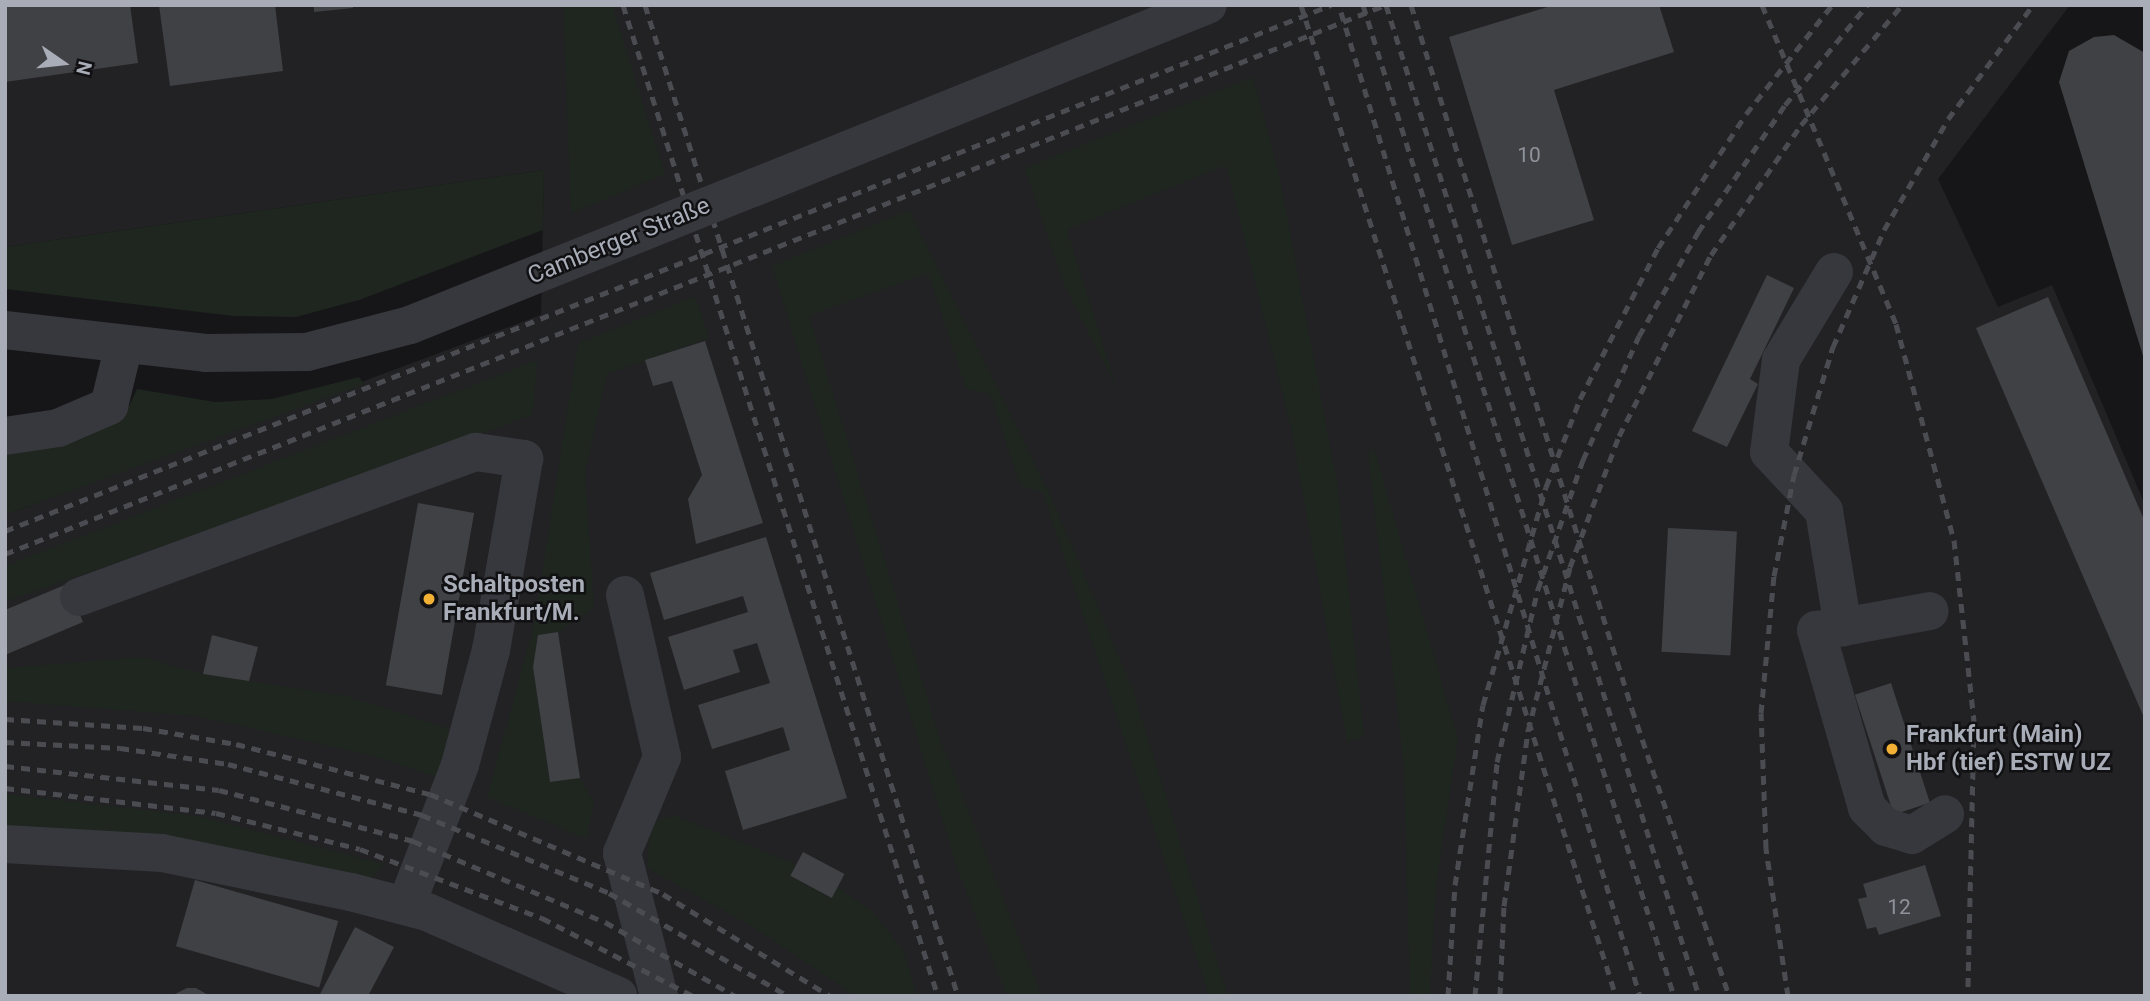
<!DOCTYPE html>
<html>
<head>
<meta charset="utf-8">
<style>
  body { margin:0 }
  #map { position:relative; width:2150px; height:1001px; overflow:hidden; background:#161618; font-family:Roboto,sans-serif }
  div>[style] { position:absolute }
  .built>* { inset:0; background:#222225 }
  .green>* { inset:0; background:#1e261f }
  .building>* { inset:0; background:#404145; transform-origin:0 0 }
  .minor>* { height:38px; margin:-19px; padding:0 19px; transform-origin:19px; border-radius:19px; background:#37383d }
  .rail>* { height:5px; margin-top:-2.5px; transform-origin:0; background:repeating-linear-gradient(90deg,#4a4c52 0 9px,transparent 0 16px) }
  .minor-bridge>* { height:38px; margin:-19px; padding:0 19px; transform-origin:19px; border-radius:19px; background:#37383d }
  .dots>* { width:19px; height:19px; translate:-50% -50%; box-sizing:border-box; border:4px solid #111113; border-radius:50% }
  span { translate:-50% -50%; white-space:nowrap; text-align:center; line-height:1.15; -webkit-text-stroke:5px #111113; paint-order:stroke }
  .number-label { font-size:21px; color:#8e929b }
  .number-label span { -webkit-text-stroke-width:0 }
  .street-label { font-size:24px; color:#a8adb8 }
  .poi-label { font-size:24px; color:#a8adb8; font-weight:700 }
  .left { translate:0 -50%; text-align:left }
  .frame { position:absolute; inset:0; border:7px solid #a8adb8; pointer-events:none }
  .north { position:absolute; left:28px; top:28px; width:70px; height:70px; -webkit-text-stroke:5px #111113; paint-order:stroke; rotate:104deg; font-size:19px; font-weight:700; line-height:28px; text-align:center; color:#a8adb8 }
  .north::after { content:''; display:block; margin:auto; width:24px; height:32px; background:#a8adb8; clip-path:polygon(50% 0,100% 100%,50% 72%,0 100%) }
</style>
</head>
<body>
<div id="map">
  <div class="built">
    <div style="clip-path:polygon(5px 5px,2070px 5px,1938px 179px,1998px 307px,2052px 285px,2145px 505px,2145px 996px,5px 996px,5px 515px,541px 315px,544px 170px,5px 247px)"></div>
  </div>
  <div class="green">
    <div style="clip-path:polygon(563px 5px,612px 5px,665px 174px,571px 214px)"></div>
    <div style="clip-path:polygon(1253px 77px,1279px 174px,1338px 488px,1364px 736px,1347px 742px,1292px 433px,1226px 165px,1067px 230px,1117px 389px,1064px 284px,1025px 168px)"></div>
    <div style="clip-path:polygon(544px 170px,543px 230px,359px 300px,296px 317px,234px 316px,5px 289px,5px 247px)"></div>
    <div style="clip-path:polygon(909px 210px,1049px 492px,1132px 687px,1228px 996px,1209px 996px,1043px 493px,1020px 485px,990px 394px,966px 389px,928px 273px,809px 316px,941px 742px,1042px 996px,1007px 996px,959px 874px,772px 266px)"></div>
    <div style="clip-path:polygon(695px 296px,709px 338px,607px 374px,585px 472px,594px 608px,558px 632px,538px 635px,533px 667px,550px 782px,580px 778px,594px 801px,587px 839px,487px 797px,534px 625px,578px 343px)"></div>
    <div style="clip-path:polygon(537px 360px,533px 415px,5px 602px,5px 566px)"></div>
    <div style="clip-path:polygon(359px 377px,364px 384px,5px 515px,5px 455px,124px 417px,137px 389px,215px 402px,272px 399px)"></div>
    <div style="clip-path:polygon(1374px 448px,1458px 739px,1436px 885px,1430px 996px,1410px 996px,1404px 768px,1368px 453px)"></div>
    <div style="clip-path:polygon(143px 657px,203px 674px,347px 696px,456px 731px,443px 779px,377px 757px,197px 716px,5px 701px,5px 668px)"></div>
    <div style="clip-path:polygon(5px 794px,197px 816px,384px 864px,368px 883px,5px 832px)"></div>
    <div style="clip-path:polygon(677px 816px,796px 864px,790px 876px,831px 898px,837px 887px,872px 911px,903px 950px,917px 996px,855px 996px,755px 928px,647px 868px,650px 831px,659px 818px)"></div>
  </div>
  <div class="building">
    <div style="clip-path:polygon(5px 5px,130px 5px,138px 63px,5px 82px)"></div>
    <div style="clip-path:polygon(159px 5px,275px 5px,283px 71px,170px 86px)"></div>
    <div style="clip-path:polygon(314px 5px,352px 5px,353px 8px,314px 12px)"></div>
    <div style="clip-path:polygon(1554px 5px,1659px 5px,1674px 52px,1554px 90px,1594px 220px,1512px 245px,1449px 37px)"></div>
    <div style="clip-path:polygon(2114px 35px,2145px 53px,2144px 359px,2059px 82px,2069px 51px,2094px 37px)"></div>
    <div style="clip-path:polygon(1767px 275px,1794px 288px,1750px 379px,1758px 384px,1727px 447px,1692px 431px)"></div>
    <div style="clip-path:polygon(2048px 297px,2145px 522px,2145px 720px,1976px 328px)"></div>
    <div style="clip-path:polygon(705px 341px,763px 523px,696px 544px,688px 499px,702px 475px,672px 381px,653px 386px,645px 360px)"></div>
    <div style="left:418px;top:503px;width:57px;height:185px;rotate:10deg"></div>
    <div style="left:1668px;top:528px;width:69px;height:124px;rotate:3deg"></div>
    <div style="clip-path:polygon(766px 537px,847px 798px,743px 830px,725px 771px,790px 750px,783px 727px,712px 749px,698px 705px,770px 683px,757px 643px,733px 650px,740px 672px,684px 690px,668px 637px,748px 612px,743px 596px,664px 620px,650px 573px)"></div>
    <div style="clip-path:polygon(67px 584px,83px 622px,5px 655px,5px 610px)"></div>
    <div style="clip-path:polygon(558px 632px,580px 778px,550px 782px,533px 667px,538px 635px)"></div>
    <div style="clip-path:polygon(212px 635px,258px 647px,249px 681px,203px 674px)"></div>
    <div style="left:1891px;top:683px;width:126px;height:38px;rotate:72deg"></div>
    <div style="left:803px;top:852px;width:47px;height:27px;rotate:28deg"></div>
    <div style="clip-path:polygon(1925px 865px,1941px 916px,1879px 935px,1876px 927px,1867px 929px,1858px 899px,1867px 897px,1863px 884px)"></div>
    <div style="left:195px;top:880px;width:149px;height:69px;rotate:16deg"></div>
    <div style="clip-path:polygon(355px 927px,394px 947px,368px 996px,319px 996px)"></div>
    <div style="clip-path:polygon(187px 988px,196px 988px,210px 996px,171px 996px)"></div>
  </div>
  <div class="minor">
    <div style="left:755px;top:187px;width:488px;rotate:-21.9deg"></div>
    <div style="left:1834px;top:272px;width:103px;rotate:121.1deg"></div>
    <div style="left:1781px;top:360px;width:93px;rotate:97.4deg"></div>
    <div style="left:1769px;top:452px;width:81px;rotate:47deg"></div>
    <div style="left:1824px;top:511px;width:118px;rotate:80.7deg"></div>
    <div style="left:1843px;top:627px;width:88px;rotate:-10.4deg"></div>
    <div style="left:5px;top:330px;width:202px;rotate:6.5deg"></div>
    <div style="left:206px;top:353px;width:101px;rotate:-0.6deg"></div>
    <div style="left:307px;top:352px;width:106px;rotate:-14.7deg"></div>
    <div style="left:410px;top:325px;width:277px;rotate:-21.8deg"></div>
    <div style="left:5px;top:436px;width:54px;rotate:-8.6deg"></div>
    <div style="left:58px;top:428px;width:56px;rotate:-23.3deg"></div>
    <div style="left:109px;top:406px;width:63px;rotate:-76.2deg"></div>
    <div style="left:625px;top:595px;width:166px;rotate:77.1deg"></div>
    <div style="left:662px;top:757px;width:104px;rotate:112.6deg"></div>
    <div style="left:622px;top:853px;width:148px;rotate:75.5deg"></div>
    <div style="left:79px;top:597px;width:423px;rotate:-20.1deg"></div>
    <div style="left:476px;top:452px;width:49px;rotate:8.3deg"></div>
    <div style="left:524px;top:459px;width:194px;rotate:99.8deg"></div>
    <div style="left:491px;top:650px;width:119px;rotate:105.1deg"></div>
    <div style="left:460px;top:765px;width:151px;rotate:111deg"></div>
    <div style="left:1843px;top:627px;width:27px;rotate:174deg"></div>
    <div style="left:1816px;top:630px;width:185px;rotate:74deg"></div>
    <div style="left:1867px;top:808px;width:27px;rotate:45deg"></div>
    <div style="left:1886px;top:827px;width:27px;rotate:17deg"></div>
    <div style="left:1912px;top:835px;width:39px;rotate:-32deg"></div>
    <div style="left:5px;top:844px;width:157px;rotate:3.3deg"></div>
    <div style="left:162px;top:853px;width:193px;rotate:11.7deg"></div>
    <div style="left:351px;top:892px;width:79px;rotate:14.7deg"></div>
    <div style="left:427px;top:912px;width:209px;rotate:23.7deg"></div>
  </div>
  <div class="rail">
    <div style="left:623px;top:5px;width:1040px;rotate:72.37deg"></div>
    <div style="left:645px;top:5px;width:1039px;rotate:72.47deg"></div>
    <div style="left:1301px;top:5px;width:1040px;rotate:72.37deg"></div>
    <div style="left:1363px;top:5px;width:1039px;rotate:72.58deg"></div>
    <div style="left:1386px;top:5px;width:1039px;rotate:72.47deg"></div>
    <div style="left:1411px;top:5px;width:738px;rotate:72.57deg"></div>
    <div style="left:1632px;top:709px;width:303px;rotate:71.3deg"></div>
    <div style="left:1762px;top:5px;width:346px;rotate:67.2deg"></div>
    <div style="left:1896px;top:324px;width:224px;rotate:75deg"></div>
    <div style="left:1954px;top:540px;width:183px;rotate:83.7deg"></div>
    <div style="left:1974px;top:722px;width:274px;rotate:91.3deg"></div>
    <div style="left:1341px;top:12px;width:1028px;rotate:73.1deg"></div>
    <div style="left:5px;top:531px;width:1427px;rotate:-21.64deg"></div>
    <div style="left:5px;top:554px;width:1485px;rotate:-21.69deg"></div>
    <div style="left:5px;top:719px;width:138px;rotate:3.7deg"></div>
    <div style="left:143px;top:728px;width:94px;rotate:9.8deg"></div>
    <div style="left:236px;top:744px;width:200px;rotate:14.5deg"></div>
    <div style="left:430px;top:794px;width:254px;rotate:23.2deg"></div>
    <div style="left:663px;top:894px;width:196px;rotate:31.4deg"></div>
    <div style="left:5px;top:742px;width:115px;rotate:3deg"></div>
    <div style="left:120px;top:748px;width:109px;rotate:8.4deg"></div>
    <div style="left:228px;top:764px;width:201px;rotate:14.7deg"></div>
    <div style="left:422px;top:815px;width:203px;rotate:22.6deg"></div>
    <div style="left:609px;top:893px;width:207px;rotate:29.9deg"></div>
    <div style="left:5px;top:766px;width:215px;rotate:6.4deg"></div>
    <div style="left:219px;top:790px;width:201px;rotate:14.7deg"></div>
    <div style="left:413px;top:841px;width:208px;rotate:22.9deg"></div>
    <div style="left:605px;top:922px;width:150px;rotate:29.6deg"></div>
    <div style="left:5px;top:788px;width:212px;rotate:6.8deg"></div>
    <div style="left:216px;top:813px;width:148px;rotate:14deg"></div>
    <div style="left:360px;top:849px;width:195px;rotate:20.8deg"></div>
    <div style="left:542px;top:918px;width:170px;rotate:27.3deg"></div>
    <div style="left:1448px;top:996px;width:111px;rotate:-86.4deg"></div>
    <div style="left:1455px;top:885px;width:182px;rotate:-81.2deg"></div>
    <div style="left:1483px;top:705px;width:227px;rotate:-73.9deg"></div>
    <div style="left:1546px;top:487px;width:94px;rotate:-68.9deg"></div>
    <div style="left:1580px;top:399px;width:170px;rotate:-62.7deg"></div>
    <div style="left:1658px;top:248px;width:160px;rotate:-56.7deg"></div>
    <div style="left:1746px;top:114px;width:139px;rotate:-51.7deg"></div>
    <div style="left:1475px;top:996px;width:235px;rotate:-84.6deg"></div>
    <div style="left:1497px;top:762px;width:178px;rotate:-76.7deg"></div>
    <div style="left:1538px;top:589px;width:137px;rotate:-70.8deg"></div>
    <div style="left:1583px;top:460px;width:136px;rotate:-65.7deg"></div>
    <div style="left:1639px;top:336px;width:120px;rotate:-60.4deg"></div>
    <div style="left:1698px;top:232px;width:154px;rotate:-55.6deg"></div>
    <div style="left:1785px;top:105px;width:129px;rotate:-50.6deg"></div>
    <div style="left:1500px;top:996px;width:90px;rotate:-87.5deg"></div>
    <div style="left:1504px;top:906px;width:177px;rotate:-82.2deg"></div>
    <div style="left:1528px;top:731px;width:169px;rotate:-75.6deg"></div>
    <div style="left:1570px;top:567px;width:140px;rotate:-69.5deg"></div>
    <div style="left:1619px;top:436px;width:203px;rotate:-63.1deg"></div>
    <div style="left:1711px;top:255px;width:158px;rotate:-55.3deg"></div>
    <div style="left:1801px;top:125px;width:157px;rotate:-49.9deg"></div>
    <div style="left:1788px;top:996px;width:150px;rotate:-98.5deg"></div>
    <div style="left:1766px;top:848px;width:135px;rotate:-92.1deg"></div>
    <div style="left:1761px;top:713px;width:138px;rotate:-84.6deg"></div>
    <div style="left:1774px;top:576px;width:103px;rotate:-78.8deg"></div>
    <div style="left:1794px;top:475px;width:134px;rotate:-73.1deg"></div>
    <div style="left:1833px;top:347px;width:128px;rotate:-66.4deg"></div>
    <div style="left:1884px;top:230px;width:128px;rotate:-60deg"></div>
    <div style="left:1948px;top:119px;width:142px;rotate:-53.3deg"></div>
  </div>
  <div class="minor-bridge">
    <div style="left:667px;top:222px;width:95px;rotate:-21.7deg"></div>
  </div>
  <div class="dots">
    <div style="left:429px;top:599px;background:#f2b134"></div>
    <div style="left:1892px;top:749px;background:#f2b134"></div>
  </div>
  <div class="number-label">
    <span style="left:1529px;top:155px">10</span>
    <span style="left:1899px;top:907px">12</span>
  </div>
  <div class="street-label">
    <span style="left:619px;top:241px;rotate:-22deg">Camberger Straße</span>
  </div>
  <div class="poi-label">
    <span class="left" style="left:443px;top:599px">Schaltposten<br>Frankfurt/M.</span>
    <span class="left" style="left:1906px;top:749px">Frankfurt (Main)<br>Hbf (tief) ESTW UZ</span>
  </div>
  <div class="frame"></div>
  <div class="north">N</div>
</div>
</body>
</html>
